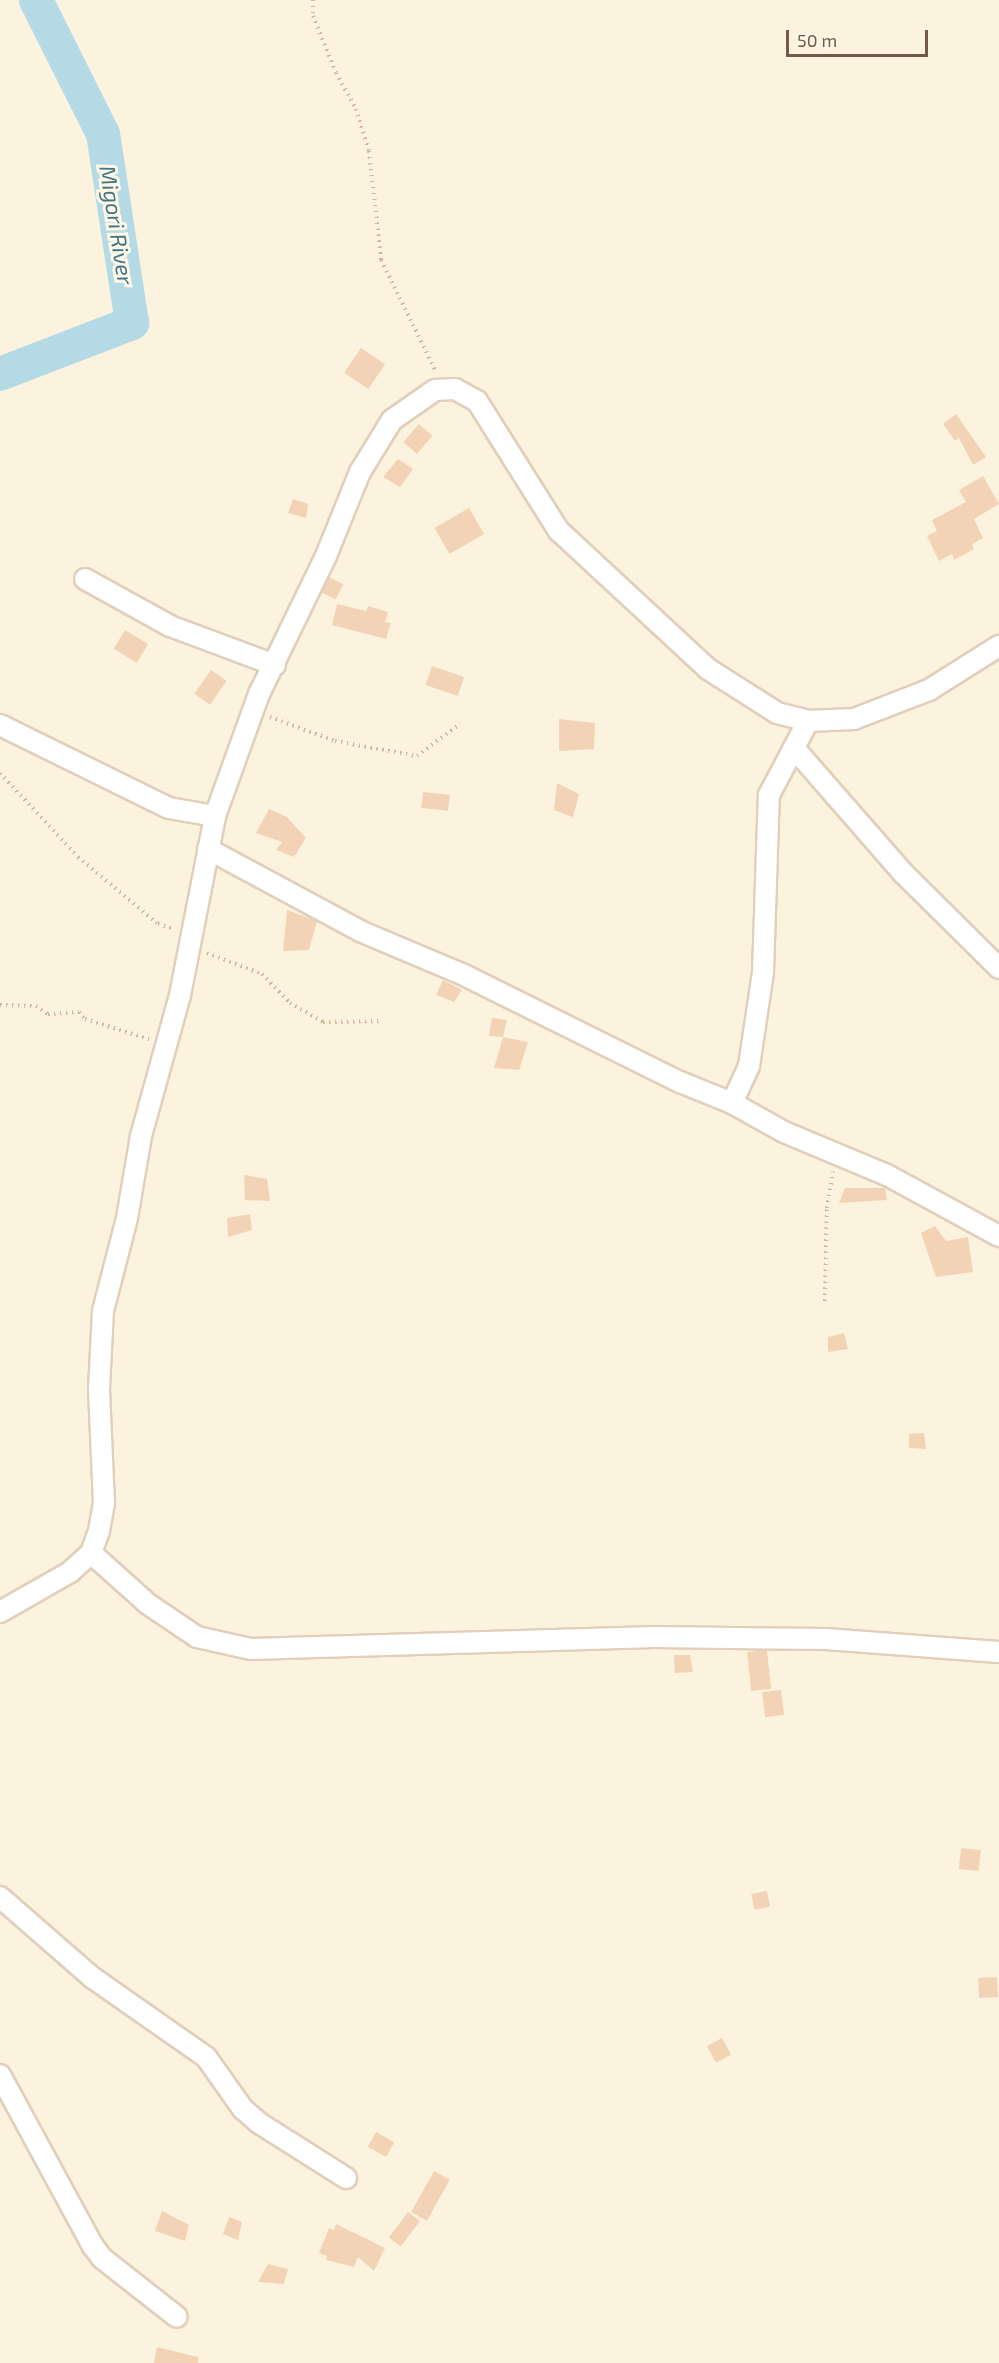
<!DOCTYPE html>
<html>
<head>
<meta charset="utf-8">
<style>
  body { margin:0 }
  #map { position:relative; width:999px; height:2363px; overflow:hidden; background:#fcf3de; font-family:"Exo 2",sans-serif }
  div>[style] { position:absolute }
  .river>* { height:34px; margin:-17px; padding:0 17px; transform-origin:17px; border-radius:17px; background:#b3dae5 }
  .building>* { inset:0; background:#f2d3b6; transform-origin:0 0 }
  .path>* { height:4px; margin-top:-2px; transform-origin:0; background:repeating-linear-gradient(90deg,#d6b69a 0 1.5px,transparent 0 6px) }
  .roads { filter:drop-shadow(2px 0 #e0cfbb) drop-shadow(-2px 0 #e0cfbb) drop-shadow(0 2px #e0cfbb) drop-shadow(0 -2px #e0cfbb) }
  .minor>* { height:20px; margin:-10px; padding:0 10px; transform-origin:10px; border-radius:10px; background:#fff }
  span { translate:-50% -50%; white-space:nowrap; text-align:center; line-height:1.15; -webkit-text-stroke:6px #fff7e5; paint-order:stroke }
  .water-label { font-size:22px; color:#407486; font-style:italic }
  .scale { position:absolute; left:786px; top:30px; width:142px; height:27px; box-sizing:border-box; border:3px solid #725a46; border-top:0; padding-left:8px; font-size:18px; line-height:21px; white-space:nowrap; color:#725a46; -webkit-text-stroke:4px #fff7e5; paint-order:stroke }
</style>
</head>
<body>
<div id="map">
  <div class="river">
    <div style="left:0;top:374px;width:142px;rotate:-21.1deg"></div>
    <div style="left:132px;top:323px;width:191px;rotate:-98.7deg"></div>
    <div style="left:103px;top:134px;width:150px;rotate:-116.6deg"></div>
  </div>
  <div class="building">
    <div style="left:361px;top:348px;width:29px;height:30px;rotate:34deg"></div>
    <div style="clip-path:polygon(956px 414px,986px 457px,973px 465px,959px 438px,955px 441px,943px 424px)"></div>
    <div style="left:419px;top:424px;width:18px;height:24px;rotate:41deg"></div>
    <div style="clip-path:polygon(398px 459px,413px 469px,400px 487px,383px 477px)"></div>
    <div style="clip-path:polygon(983px 476px,999px 504px,974px 519px,983px 538px,972px 544px,974px 549px,954px 560px,952px 554px,939px 561px,927px 536px,937px 531px,932px 520px,966px 502px,959px 490px)"></div>
    <div style="clip-path:polygon(293px 499px,308px 504px,306px 518px,288px 513px)"></div>
    <div style="left:469px;top:508px;width:30px;height:40px;rotate:60deg"></div>
    <div style="left:329px;top:577px;width:16px;height:17px;rotate:27deg"></div>
    <div style="clip-path:polygon(337px 604px,366px 611px,368px 606px,388px 612px,385px 622px,391px 623px,386px 639px,332px 625px)"></div>
    <div style="left:125px;top:630px;width:27px;height:22px;rotate:31deg"></div>
    <div style="left:432px;top:666px;width:34px;height:20px;rotate:19deg"></div>
    <div style="left:211px;top:670px;width:19px;height:29px;rotate:35deg"></div>
    <div style="clip-path:polygon(559px 719px,595px 723px,594px 749px,559px 751px)"></div>
    <div style="clip-path:polygon(557px 783px,579px 794px,573px 817px,554px 810px)"></div>
    <div style="left:423px;top:792px;width:27px;height:16px;rotate:6deg"></div>
    <div style="clip-path:polygon(269px 809px,287px 817px,306px 838px,294px 857px,276px 850px,282px 842px,256px 833px)"></div>
    <div style="clip-path:polygon(287px 910px,317px 921px,309px 950px,283px 951px)"></div>
    <div style="clip-path:polygon(443px 980px,462px 990px,454px 1002px,436px 995px)"></div>
    <div style="clip-path:polygon(492px 1018px,507px 1020px,503px 1037px,489px 1036px)"></div>
    <div style="clip-path:polygon(503px 1037px,528px 1042px,519px 1070px,494px 1068px)"></div>
    <div style="clip-path:polygon(244px 1175px,267px 1179px,270px 1201px,245px 1200px)"></div>
    <div style="clip-path:polygon(845px 1188px,885px 1188px,887px 1200px,839px 1203px)"></div>
    <div style="clip-path:polygon(250px 1214px,252px 1230px,228px 1237px,227px 1218px)"></div>
    <div style="clip-path:polygon(935px 1226px,946px 1241px,968px 1237px,973px 1272px,936px 1277px,921px 1233px)"></div>
    <div style="clip-path:polygon(844px 1333px,848px 1349px,828px 1352px,828px 1337px)"></div>
    <div style="clip-path:polygon(924px 1433px,926px 1449px,909px 1448px,909px 1434px)"></div>
    <div style="left:767px;top:1650px;width:39px;height:20px;rotate:84deg"></div>
    <div style="clip-path:polygon(674px 1655px,690px 1655px,693px 1672px,675px 1673px)"></div>
    <div style="left:781px;top:1690px;width:25px;height:19px;rotate:83deg"></div>
    <div style="left:961px;top:1848px;width:20px;height:21px;rotate:6deg"></div>
    <div style="left:767px;top:1891px;width:16px;height:16px;rotate:79deg"></div>
    <div style="left:997px;top:1977px;width:20px;height:19px;rotate:87deg"></div>
    <div style="left:722px;top:2038px;width:19px;height:17px;rotate:62deg"></div>
    <div style="left:376px;top:2132px;width:21px;height:17px;rotate:29deg"></div>
    <div style="left:434px;top:2171px;width:18px;height:47px;rotate:29deg"></div>
    <div style="clip-path:polygon(162px 2211px,189px 2225px,185px 2241px,155px 2231px)"></div>
    <div style="left:408px;top:2212px;width:15px;height:32px;rotate:37deg"></div>
    <div style="clip-path:polygon(229px 2217px,242px 2222px,238px 2240px,223px 2234px)"></div>
    <div style="clip-path:polygon(336px 2224px,385px 2248px,374px 2271px,358px 2257px,354px 2267px,326px 2260px,327px 2256px,319px 2253px,329px 2228px,334px 2230px)"></div>
    <div style="clip-path:polygon(268px 2264px,288px 2269px,284px 2284px,258px 2282px)"></div>
    <div style="clip-path:polygon(157px 2347px,198px 2357px,198px 2363px,154px 2363px)"></div>
  </div>
  <div class="path">
    <div style="left:313px;top:0;width:16px;rotate:90deg"></div>
    <div style="left:313px;top:16px;width:61px;rotate:68deg"></div>
    <div style="left:336px;top:73px;width:41px;rotate:60.9deg"></div>
    <div style="left:356px;top:109px;width:44px;rotate:72.8deg"></div>
    <div style="left:369px;top:151px;width:110px;rotate:83.7deg"></div>
    <div style="left:381px;top:260px;width:125px;rotate:63.8deg"></div>
    <div style="left:270px;top:717px;width:69px;rotate:20.3deg"></div>
    <div style="left:335px;top:741px;width:83px;rotate:10.4deg"></div>
    <div style="left:417px;top:756px;width:54px;rotate:-36.7deg"></div>
    <div style="left:0;top:773px;width:115px;rotate:47.1deg"></div>
    <div style="left:78px;top:857px;width:104px;rotate:39.9deg"></div>
    <div style="left:158px;top:924px;width:17px;rotate:17deg"></div>
    <div style="left:207px;top:953px;width:59px;rotate:20.9deg"></div>
    <div style="left:262px;top:974px;width:40px;rotate:46deg"></div>
    <div style="left:290px;top:1003px;width:38px;rotate:30deg"></div>
    <div style="left:323px;top:1022px;width:56px;rotate:-1deg"></div>
    <div style="left:0;top:1005px;width:36px;rotate:2deg"></div>
    <div style="left:36px;top:1006px;width:14px;rotate:34deg"></div>
    <div style="left:48px;top:1014px;width:31px;rotate:-4deg"></div>
    <div style="left:79px;top:1012px;width:9px;rotate:49deg"></div>
    <div style="left:85px;top:1019px;width:67px;rotate:17.4deg"></div>
    <div style="left:825px;top:1301px;width:93px;rotate:-88.8deg"></div>
    <div style="left:827px;top:1208px;width:37px;rotate:-81deg"></div>
  </div>
  <div class="roads">
    <div class="minor">
      <div style="left:85px;top:579px;width:97px;rotate:28.9deg"></div>
      <div style="left:170px;top:626px;width:112px;rotate:20.4deg"></div>
      <div style="left:0;top:725px;width:188px;rotate:26.2deg"></div>
      <div style="left:169px;top:808px;width:47px;rotate:9.9deg"></div>
      <div style="left:794px;top:748px;width:166px;rotate:48.9deg"></div>
      <div style="left:903px;top:873px;width:135px;rotate:44.7deg"></div>
      <div style="left:208px;top:849px;width:173px;rotate:28.3deg"></div>
      <div style="left:360px;top:931px;width:113px;rotate:22.9deg"></div>
      <div style="left:464px;top:975px;width:241px;rotate:26.4deg"></div>
      <div style="left:680px;top:1082px;width:56px;rotate:22deg"></div>
      <div style="left:732px;top:1103px;width:60px;rotate:29.1deg"></div>
      <div style="left:784px;top:1132px;width:112px;rotate:22.7deg"></div>
      <div style="left:887px;top:1175px;width:128px;rotate:28.6deg"></div>
      <div style="left:732px;top:1103px;width:41px;rotate:-65.3deg"></div>
      <div style="left:749px;top:1066px;width:95px;rotate:-81.5deg"></div>
      <div style="left:763px;top:972px;width:177px;rotate:-88.1deg"></div>
      <div style="left:769px;top:795px;width:84px;rotate:-62.2deg"></div>
      <div style="left:91px;top:1553px;width:76px;rotate:41.8deg"></div>
      <div style="left:148px;top:1604px;width:59px;rotate:34deg"></div>
      <div style="left:197px;top:1637px;width:55px;rotate:12.5deg"></div>
      <div style="left:251px;top:1649px;width:403px;rotate:-1.7deg"></div>
      <div style="left:654px;top:1637px;width:172px;rotate:0.7deg"></div>
      <div style="left:826px;top:1639px;width:173px;rotate:4.3deg"></div>
      <div style="left:0;top:1612px;width:81px;rotate:-29.7deg"></div>
      <div style="left:70px;top:1572px;width:28px;rotate:-42deg"></div>
      <div style="left:91px;top:1553px;width:23px;rotate:-70deg"></div>
      <div style="left:99px;top:1531px;width:27px;rotate:-80deg"></div>
      <div style="left:104px;top:1504px;width:115px;rotate:-92.5deg"></div>
      <div style="left:99px;top:1389px;width:78px;rotate:-87.1deg"></div>
      <div style="left:103px;top:1311px;width:96px;rotate:-75.5deg"></div>
      <div style="left:127px;top:1218px;width:83px;rotate:-80.3deg"></div>
      <div style="left:141px;top:1136px;width:146px;rotate:-74.5deg"></div>
      <div style="left:180px;top:995px;width:182px;rotate:-78.9deg"></div>
      <div style="left:215px;top:816px;width:130px;rotate:-70.2deg"></div>
      <div style="left:259px;top:694px;width:153px;rotate:-64.1deg"></div>
      <div style="left:326px;top:556px;width:91px;rotate:-68deg"></div>
      <div style="left:360px;top:472px;width:61px;rotate:-58.4deg"></div>
      <div style="left:392px;top:420px;width:52px;rotate:-34.9deg"></div>
      <div style="left:435px;top:390px;width:20px;rotate:-3deg"></div>
      <div style="left:455px;top:389px;width:25px;rotate:29deg"></div>
      <div style="left:477px;top:401px;width:154px;rotate:57.8deg"></div>
      <div style="left:559px;top:531px;width:203px;rotate:42.8deg"></div>
      <div style="left:708px;top:669px;width:82px;rotate:32.5deg"></div>
      <div style="left:777px;top:713px;width:32px;rotate:14deg"></div>
      <div style="left:808px;top:721px;width:46px;rotate:-2.5deg"></div>
      <div style="left:854px;top:719px;width:80px;rotate:-21.1deg"></div>
      <div style="left:929px;top:690px;width:83px;rotate:-32.2deg"></div>
      <div style="left:0;top:1897px;width:123px;rotate:41.1deg"></div>
      <div style="left:93px;top:1978px;width:138px;rotate:35deg"></div>
      <div style="left:206px;top:2057px;width:64px;rotate:54.6deg"></div>
      <div style="left:243px;top:2109px;width:21px;rotate:41deg"></div>
      <div style="left:259px;top:2123px;width:103px;rotate:32.3deg"></div>
      <div style="left:0;top:2075px;width:195px;rotate:61.5deg"></div>
      <div style="left:93px;top:2246px;width:15px;rotate:53deg"></div>
      <div style="left:102px;top:2258px;width:95px;rotate:38.2deg"></div>
    </div>
  </div>
  <div class="water-label">
    <span style="left:117px;top:225px;rotate:81deg">Migori River</span>
  </div>
  <div class="scale">50 m</div>
</div>
</body>
</html>
